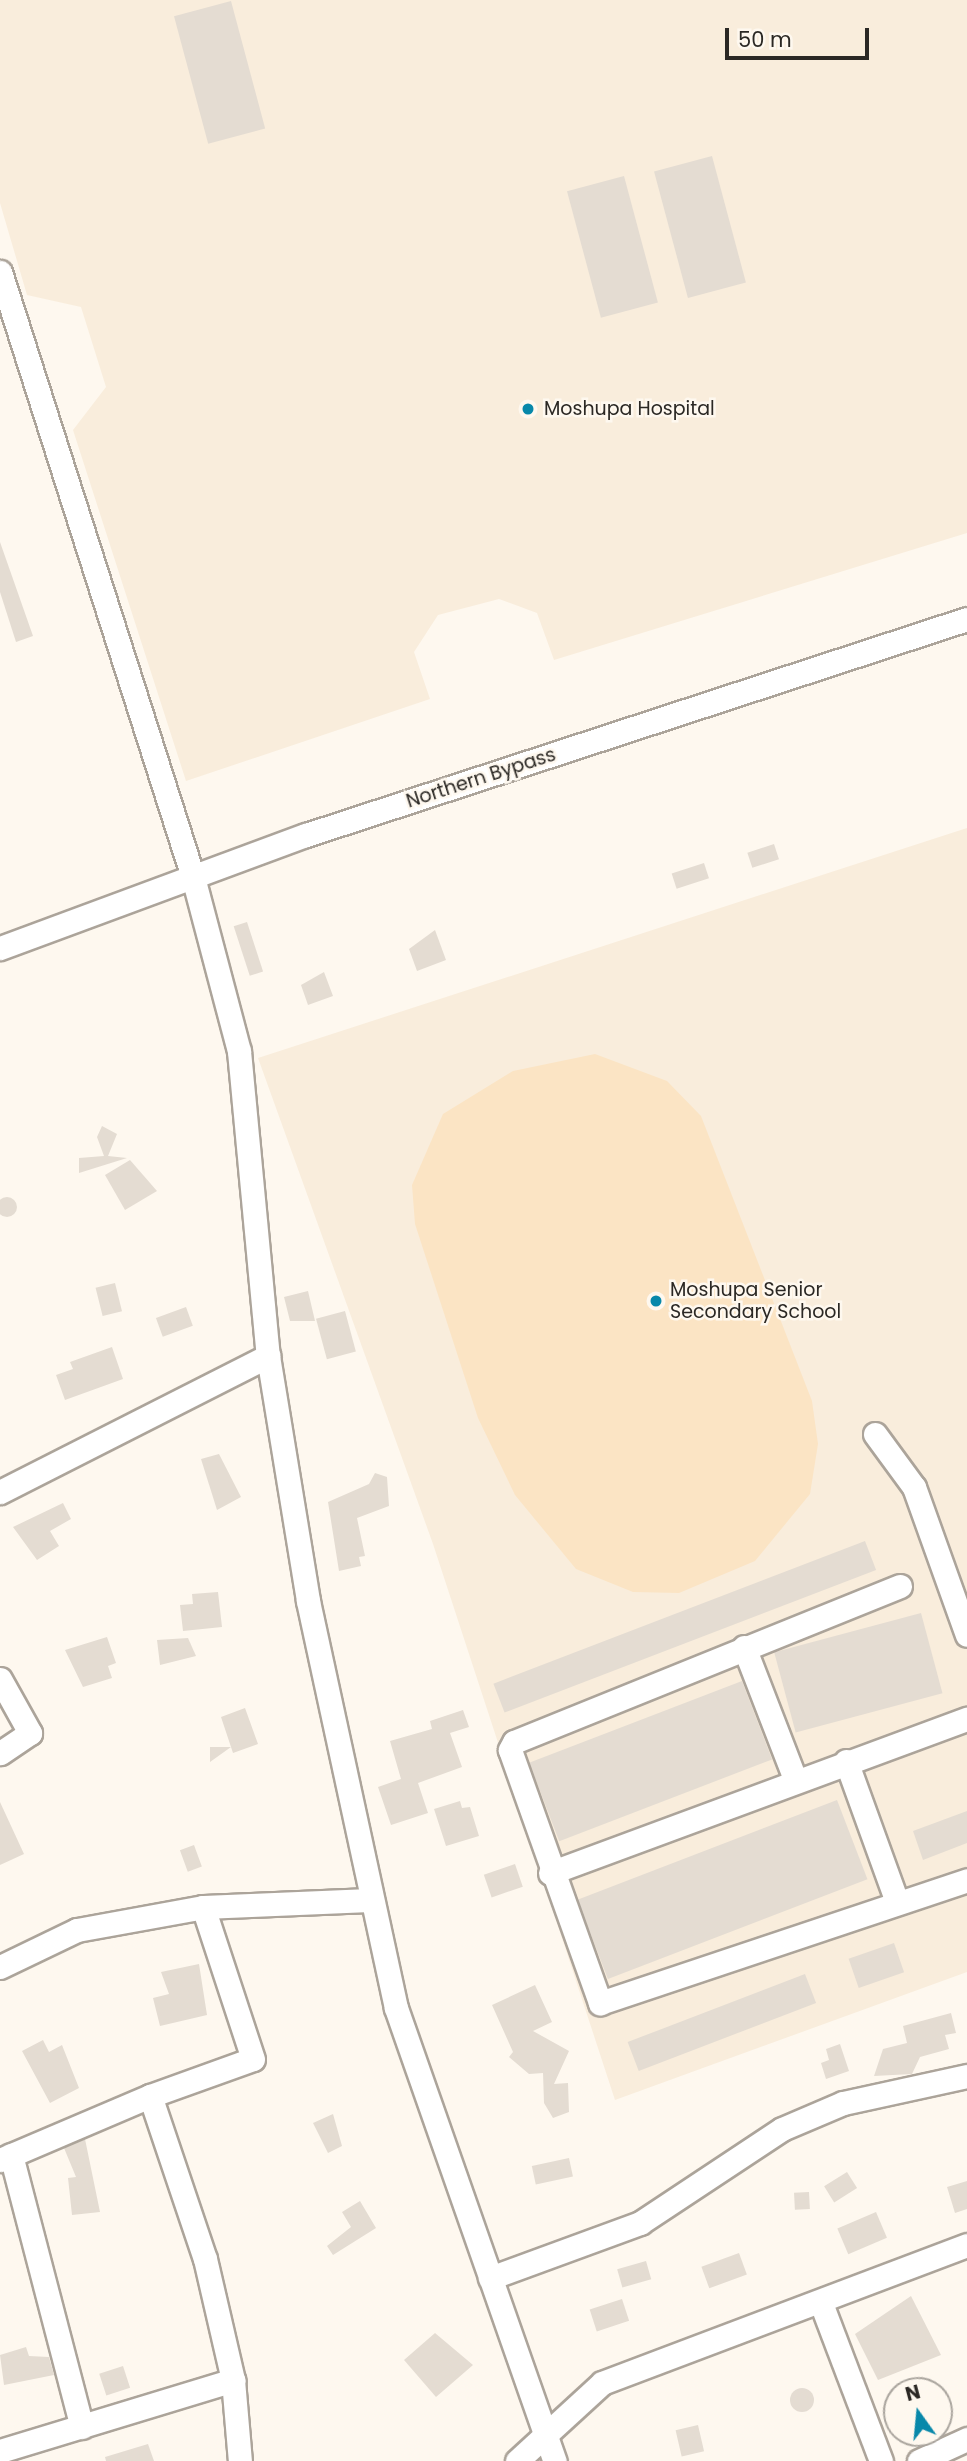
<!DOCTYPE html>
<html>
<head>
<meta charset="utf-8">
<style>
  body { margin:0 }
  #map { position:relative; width:967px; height:2461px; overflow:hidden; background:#fef8ef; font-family:Poppins,sans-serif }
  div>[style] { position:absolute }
  .built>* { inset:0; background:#f9eddc }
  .green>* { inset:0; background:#fbe4c4 }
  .building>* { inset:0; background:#e4dcd2; transform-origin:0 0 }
  .round { border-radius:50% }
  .roads { filter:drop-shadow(2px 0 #aca49a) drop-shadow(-2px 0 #aca49a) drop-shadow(0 2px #aca49a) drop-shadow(0 -2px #aca49a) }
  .minor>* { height:23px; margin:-11.5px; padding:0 11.5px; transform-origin:11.5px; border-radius:11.5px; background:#fff }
  .dots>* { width:19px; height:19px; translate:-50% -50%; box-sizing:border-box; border:4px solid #fef8ef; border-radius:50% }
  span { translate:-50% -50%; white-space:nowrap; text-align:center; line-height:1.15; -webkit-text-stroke:5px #fef8ef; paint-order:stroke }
  .poi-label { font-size:19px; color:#2b2824 }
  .left { translate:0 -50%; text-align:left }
  .street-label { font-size:19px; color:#2b2824 }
  .north { position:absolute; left:883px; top:2377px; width:70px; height:70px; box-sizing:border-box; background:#fef8ef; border:2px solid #aaa59e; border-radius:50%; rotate:345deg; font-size:19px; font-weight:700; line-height:28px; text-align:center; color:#2b2824 }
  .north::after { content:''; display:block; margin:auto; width:24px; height:32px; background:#0888aa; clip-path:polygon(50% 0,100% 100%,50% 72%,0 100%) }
  .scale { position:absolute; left:725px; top:28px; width:144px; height:32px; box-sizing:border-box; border:4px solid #2b2824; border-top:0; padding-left:9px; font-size:21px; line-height:24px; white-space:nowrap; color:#2b2824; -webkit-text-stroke:5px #fef8ef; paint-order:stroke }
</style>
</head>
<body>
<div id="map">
  <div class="built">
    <div style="clip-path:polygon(0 0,967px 0,967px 533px,554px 660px,537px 613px,499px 599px,438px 615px,414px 652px,430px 699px,186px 781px,73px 430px,106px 387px,81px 307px,27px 295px,0 203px)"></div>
    <div style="clip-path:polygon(967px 828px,967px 1972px,615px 2100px,433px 1544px,258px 1058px)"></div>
  </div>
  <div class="green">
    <div style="clip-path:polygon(595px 1054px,667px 1081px,701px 1116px,812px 1401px,818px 1444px,810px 1494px,755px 1561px,679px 1593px,633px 1592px,576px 1569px,515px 1495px,478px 1418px,415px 1224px,412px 1185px,443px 1114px,513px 1071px)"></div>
  </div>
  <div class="building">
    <div style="left:231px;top:1px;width:132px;height:59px;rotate:75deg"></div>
    <div style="left:712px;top:156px;width:131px;height:60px;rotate:75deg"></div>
    <div style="left:624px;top:176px;width:131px;height:59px;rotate:75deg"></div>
    <div style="clip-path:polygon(0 542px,33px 636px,16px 642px,0 592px)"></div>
    <div style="left:774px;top:844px;width:16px;height:28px;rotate:72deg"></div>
    <div style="left:704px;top:863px;width:16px;height:34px;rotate:72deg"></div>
    <div style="left:247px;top:922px;width:52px;height:14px;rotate:72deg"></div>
    <div style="clip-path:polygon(435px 930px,446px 960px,417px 971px,409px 949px)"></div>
    <div style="clip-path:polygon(324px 972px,333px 996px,308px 1005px,301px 985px)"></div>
    <div style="clip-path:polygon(102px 1126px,117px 1134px,108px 1156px,127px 1158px,79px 1173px,79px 1158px,104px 1156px,97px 1137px)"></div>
    <div style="clip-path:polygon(130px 1160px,157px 1191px,125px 1210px,105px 1175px)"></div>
    <div class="round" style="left:-3px;top:1197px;width:20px;height:20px"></div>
    <div style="left:115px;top:1283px;width:29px;height:20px;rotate:76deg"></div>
    <div style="clip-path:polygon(308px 1291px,315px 1321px,290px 1321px,284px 1297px)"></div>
    <div style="left:186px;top:1307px;width:20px;height:32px;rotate:70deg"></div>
    <div style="left:345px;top:1311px;width:42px;height:30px;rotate:75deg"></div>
    <div style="clip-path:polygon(112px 1347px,123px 1379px,65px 1400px,56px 1375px,73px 1369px,70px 1362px)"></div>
    <div style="clip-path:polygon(219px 1454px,241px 1497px,217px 1510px,201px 1459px)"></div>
    <div style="clip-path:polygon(375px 1473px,387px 1477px,389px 1506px,357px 1518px,365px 1556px,359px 1557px,361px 1566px,339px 1571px,328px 1502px,369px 1484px)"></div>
    <div style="clip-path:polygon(63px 1503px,71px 1519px,50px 1531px,59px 1546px,37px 1560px,13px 1527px)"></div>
    <div style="left:865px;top:1541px;width:31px;height:398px;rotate:69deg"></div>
    <div style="clip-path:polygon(218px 1592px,222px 1627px,183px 1631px,180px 1605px,193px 1604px,192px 1594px)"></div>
    <div style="left:921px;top:1613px;width:83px;height:152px;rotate:75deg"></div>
    <div style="clip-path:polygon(107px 1637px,116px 1663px,108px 1666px,112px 1678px,83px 1687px,65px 1650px)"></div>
    <div style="clip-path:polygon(188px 1638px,196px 1656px,160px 1665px,157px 1640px)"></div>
    <div style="left:742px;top:1681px;width:84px;height:228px;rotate:69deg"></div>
    <div style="clip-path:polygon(245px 1708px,258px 1744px,233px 1753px,231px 1747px,210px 1762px,210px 1747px,231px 1747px,221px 1717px)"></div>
    <div style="clip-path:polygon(463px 1710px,469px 1727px,450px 1733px,462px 1767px,418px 1783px,428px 1813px,391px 1825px,378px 1787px,401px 1779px,390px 1741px,432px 1729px,430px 1721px)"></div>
    <div style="left:837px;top:1800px;width:85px;height:278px;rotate:69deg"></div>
    <div style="clip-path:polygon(460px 1801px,462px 1808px,470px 1807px,479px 1836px,446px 1846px,434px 1809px)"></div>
    <div style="clip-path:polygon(0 1802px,24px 1854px,0 1865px)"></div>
    <div style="clip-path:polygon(967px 1811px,967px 1843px,923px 1860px,913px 1831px)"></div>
    <div style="left:194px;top:1845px;width:23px;height:15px;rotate:70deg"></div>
    <div style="left:515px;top:1864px;width:24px;height:33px;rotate:71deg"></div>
    <div style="left:894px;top:1943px;width:31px;height:48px;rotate:71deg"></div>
    <div style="clip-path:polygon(199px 1964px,207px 2015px,160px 2026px,153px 1998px,169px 1994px,161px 1972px)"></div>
    <div style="left:805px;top:1974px;width:31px;height:190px;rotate:69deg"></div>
    <div style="clip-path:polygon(535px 1985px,552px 2022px,533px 2031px,569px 2051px,554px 2084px,568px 2083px,569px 2112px,553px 2118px,544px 2103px,543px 2073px,529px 2074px,509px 2057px,513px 2052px,492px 2005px)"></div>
    <div style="clip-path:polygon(951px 2013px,956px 2033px,945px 2035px,949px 2049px,920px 2057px,912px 2074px,874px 2076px,883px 2049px,907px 2043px,903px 2026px)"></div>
    <div style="clip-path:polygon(43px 2040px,49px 2052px,62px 2045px,79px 2088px,50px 2103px,22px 2051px)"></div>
    <div style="clip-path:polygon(840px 2044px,849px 2071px,826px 2079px,821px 2063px,829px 2060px,826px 2049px)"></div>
    <div style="clip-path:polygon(333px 2114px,342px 2146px,328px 2153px,313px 2123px)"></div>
    <div style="clip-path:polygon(85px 2139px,100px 2212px,72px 2215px,68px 2178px,76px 2177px,64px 2148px)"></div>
    <div style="left:569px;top:2158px;width:19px;height:38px;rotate:78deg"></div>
    <div style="left:847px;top:2172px;width:19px;height:27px;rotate:58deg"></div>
    <div style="clip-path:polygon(967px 2181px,967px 2209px,955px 2213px,947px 2187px)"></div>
    <div style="left:809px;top:2192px;width:17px;height:15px;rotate:87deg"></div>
    <div style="clip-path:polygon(360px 2201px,376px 2228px,333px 2255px,327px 2246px,351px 2227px,342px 2212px)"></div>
    <div style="left:876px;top:2212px;width:28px;height:42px;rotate:67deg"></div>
    <div style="left:739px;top:2253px;width:23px;height:40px;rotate:70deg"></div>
    <div style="left:646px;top:2261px;width:19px;height:30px;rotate:74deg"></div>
    <div style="clip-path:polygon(911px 2296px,941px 2355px,878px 2380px,855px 2334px)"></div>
    <div style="left:622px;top:2299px;width:23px;height:34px;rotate:72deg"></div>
    <div style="clip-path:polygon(435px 2333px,473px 2365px,436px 2397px,404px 2360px)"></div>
    <div style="clip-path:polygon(26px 2347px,29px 2356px,49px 2357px,54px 2375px,4px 2385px,0 2355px)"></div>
    <div style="left:123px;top:2366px;width:23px;height:25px;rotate:72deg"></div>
    <div class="round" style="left:790px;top:2388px;width:24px;height:24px"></div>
    <div style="left:698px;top:2425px;width:27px;height:23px;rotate:77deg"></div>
    <div style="clip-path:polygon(148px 2444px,154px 2461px,106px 2461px,105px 2457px)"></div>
  </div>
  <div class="roads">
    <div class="minor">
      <div style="left:0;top:272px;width:635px;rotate:72.31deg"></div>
      <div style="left:193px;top:877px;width:180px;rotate:75.2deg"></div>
      <div style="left:239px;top:1051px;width:306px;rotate:84.6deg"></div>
      <div style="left:268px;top:1356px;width:248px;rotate:80.7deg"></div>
      <div style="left:308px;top:1601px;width:416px;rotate:77.8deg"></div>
      <div style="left:396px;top:2008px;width:480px;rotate:70.7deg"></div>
      <div style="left:0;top:948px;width:326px;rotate:-20.3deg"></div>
      <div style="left:306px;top:835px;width:695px;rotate:-18.1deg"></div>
      <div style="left:875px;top:1434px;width:66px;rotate:53.7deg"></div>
      <div style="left:914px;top:1487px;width:157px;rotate:70.3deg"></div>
      <div style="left:0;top:1492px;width:301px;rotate:-26.9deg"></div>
      <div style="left:900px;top:1586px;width:416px;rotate:158deg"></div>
      <div style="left:514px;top:1742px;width:9px;rotate:117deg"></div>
      <div style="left:510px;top:1750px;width:269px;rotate:70.4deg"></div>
      <div style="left:600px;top:2003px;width:387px;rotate:-18.5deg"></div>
      <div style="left:744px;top:1647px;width:142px;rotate:68.9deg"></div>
      <div style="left:0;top:1679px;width:62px;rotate:60.9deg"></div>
      <div style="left:30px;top:1733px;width:36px;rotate:146deg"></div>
      <div style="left:846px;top:1761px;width:147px;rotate:70.1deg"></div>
      <div style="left:550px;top:1873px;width:445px;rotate:-20.3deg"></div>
      <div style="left:0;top:1967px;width:85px;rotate:-25.7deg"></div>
      <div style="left:77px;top:1930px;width:128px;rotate:-10.3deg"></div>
      <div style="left:11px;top:2155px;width:281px;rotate:75.4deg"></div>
      <div style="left:0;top:2160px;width:163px;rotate:-23.1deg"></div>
      <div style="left:490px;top:2278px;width:160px;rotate:-20.1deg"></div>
      <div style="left:640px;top:2223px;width:170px;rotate:-33.5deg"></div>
      <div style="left:782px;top:2129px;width:66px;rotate:-23.1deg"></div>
      <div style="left:843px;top:2103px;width:127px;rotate:-12.3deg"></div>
      <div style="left:821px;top:2303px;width:169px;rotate:69.2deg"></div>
      <div style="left:233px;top:2380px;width:81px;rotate:85.1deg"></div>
      <div style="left:0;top:2451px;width:244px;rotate:-16.9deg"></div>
      <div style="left:233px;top:2380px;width:124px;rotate:-103deg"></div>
      <div style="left:205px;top:2259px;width:172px;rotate:-108.6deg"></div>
      <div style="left:150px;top:2096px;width:109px;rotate:-19.8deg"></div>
      <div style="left:253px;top:2059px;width:160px;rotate:-108.2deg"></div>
      <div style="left:203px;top:1907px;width:167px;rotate:-2.4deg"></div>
      <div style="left:517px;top:2461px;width:115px;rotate:-42.5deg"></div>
      <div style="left:602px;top:2383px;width:390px;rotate:-20.7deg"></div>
      <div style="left:919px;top:2461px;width:53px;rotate:-24.6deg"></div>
    </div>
  </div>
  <div class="dots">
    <div style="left:528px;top:409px;background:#0888aa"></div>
    <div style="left:656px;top:1301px;background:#0888aa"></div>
  </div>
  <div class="poi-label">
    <span class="left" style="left:544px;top:409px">Moshupa Hospital</span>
    <span class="left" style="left:670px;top:1301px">Moshupa Senior<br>Secondary School</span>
  </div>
  <div class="street-label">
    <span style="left:481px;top:778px;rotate:-18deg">Northern Bypass</span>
  </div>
  <div class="north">N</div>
  <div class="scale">50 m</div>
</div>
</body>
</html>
